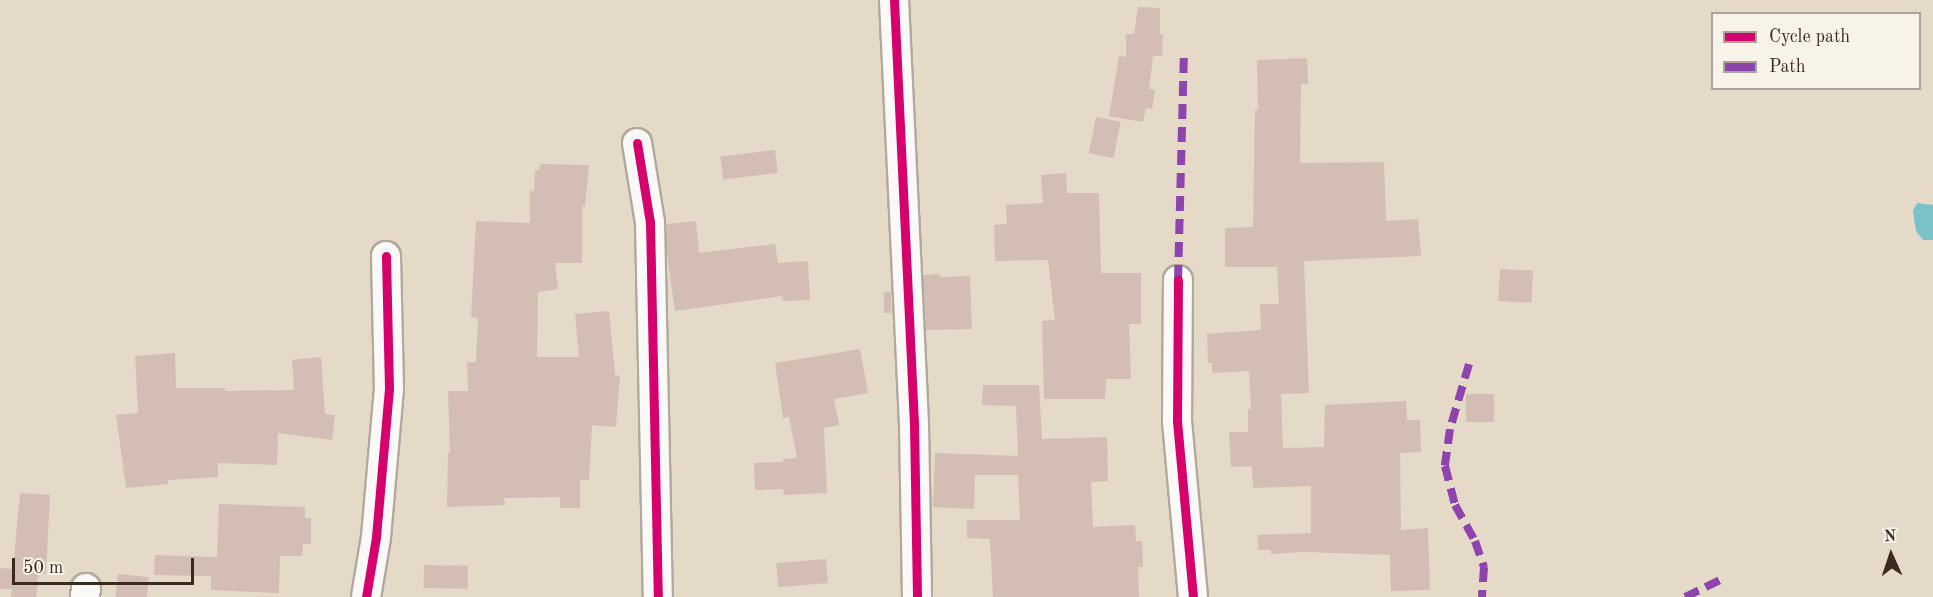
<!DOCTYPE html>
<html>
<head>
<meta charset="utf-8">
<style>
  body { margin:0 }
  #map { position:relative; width:1933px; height:597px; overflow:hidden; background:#e5d9c8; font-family:"Old Standard TT",serif }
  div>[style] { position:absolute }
  .water>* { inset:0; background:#7ac2c8 }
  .building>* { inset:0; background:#d3bdb4; transform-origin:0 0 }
  .roads { filter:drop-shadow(2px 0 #b2a99d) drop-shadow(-2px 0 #b2a99d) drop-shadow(0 2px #b2a99d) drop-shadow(0 -2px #b2a99d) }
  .minor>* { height:28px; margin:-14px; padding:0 14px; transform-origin:14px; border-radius:14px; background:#fbf9f7 }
  .quiet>* { height:8px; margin-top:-4px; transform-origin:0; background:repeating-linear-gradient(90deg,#8e44ad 0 15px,transparent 0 23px) }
  .cycleway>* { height:9px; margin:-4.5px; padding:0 4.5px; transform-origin:4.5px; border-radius:4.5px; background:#d6006c }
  span { translate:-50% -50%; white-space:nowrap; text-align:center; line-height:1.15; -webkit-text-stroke:5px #f7f3e8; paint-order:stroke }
  .legend { position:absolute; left:1711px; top:12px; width:210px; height:78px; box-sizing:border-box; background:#f7f3e8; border:2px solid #aca397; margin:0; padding:8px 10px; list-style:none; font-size:18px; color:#3b2a1e }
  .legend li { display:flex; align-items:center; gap:12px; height:30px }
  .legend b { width:30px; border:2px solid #aca397 }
  .north { position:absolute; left:1861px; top:525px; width:60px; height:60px; -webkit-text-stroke:4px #f7f3e8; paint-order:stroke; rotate:357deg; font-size:16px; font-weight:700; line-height:24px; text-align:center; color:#3b2a1e }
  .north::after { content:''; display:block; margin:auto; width:21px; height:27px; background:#3b2a1e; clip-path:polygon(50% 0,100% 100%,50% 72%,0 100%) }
  .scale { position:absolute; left:12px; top:558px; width:182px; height:27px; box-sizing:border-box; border:3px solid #3b2a1e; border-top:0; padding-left:8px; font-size:18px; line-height:21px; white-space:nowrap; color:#3b2a1e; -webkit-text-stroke:4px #f7f3e8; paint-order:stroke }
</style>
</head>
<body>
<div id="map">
  <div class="water">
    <div style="clip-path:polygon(1917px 203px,1933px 205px,1933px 240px,1923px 240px,1916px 231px,1913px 211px)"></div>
  </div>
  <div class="building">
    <div style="clip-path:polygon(1138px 7px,1160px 8px,1160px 34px,1163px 34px,1162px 56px,1153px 56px,1149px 89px,1155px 90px,1152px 109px,1146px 108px,1143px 122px,1109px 116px,1119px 56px,1126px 57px,1126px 34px,1134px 34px)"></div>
    <div style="clip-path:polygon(1307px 58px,1308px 84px,1301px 84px,1300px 163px,1384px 162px,1386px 221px,1418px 219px,1421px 256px,1304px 261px,1309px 393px,1281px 394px,1283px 448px,1324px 447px,1325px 405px,1406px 401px,1407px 420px,1420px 420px,1421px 452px,1400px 453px,1401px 530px,1428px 528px,1430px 590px,1391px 591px,1390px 555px,1303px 552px,1271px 554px,1271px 550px,1258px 550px,1258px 535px,1311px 533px,1311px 486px,1253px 488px,1252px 466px,1231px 467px,1229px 432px,1248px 432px,1248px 409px,1251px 409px,1249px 371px,1212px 373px,1212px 363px,1208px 363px,1207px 334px,1261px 330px,1260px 304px,1279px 304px,1277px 267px,1225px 267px,1225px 228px,1253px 227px,1255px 110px,1258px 110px,1257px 60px)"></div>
    <div style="left:1096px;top:117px;width:25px;height:37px;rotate:11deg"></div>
    <div style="left:775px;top:150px;width:23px;height:55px;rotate:83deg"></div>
    <div style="clip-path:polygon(540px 164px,589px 165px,585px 206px,582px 206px,582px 263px,555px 263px,558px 289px,538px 292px,537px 357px,579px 357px,575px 314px,609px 311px,615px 375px,620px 376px,616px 427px,592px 425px,589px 480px,580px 480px,580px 508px,560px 508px,560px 497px,504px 498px,505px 505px,447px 507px,448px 453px,450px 453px,448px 391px,468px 391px,467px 362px,476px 362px,478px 318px,471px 317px,476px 221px,530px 223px,530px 191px,534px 191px,535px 170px,539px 170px)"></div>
    <div style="clip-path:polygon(1066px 173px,1067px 193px,1099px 193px,1101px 273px,1141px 273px,1141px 324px,1129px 324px,1131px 379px,1106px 379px,1105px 399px,1044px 399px,1042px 321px,1055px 320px,1048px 260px,995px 261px,994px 225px,1007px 224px,1006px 205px,1043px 203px,1041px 175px)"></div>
    <div style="clip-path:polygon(696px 221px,699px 253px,775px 244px,778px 263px,808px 261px,810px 300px,783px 301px,782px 296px,675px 311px,667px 254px,667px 224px)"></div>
    <div style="left:1500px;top:269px;width:33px;height:32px;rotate:3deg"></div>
    <div style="clip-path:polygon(940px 274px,940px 277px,970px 276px,972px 329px,926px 330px,923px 275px)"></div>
    <div style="left:884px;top:292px;width:7px;height:21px"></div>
    <div style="clip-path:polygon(860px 349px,868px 393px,834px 399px,839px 425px,824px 428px,827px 493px,784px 495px,783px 489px,755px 490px,754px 463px,783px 462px,783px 459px,797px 458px,789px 417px,783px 418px,775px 363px)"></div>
    <div style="clip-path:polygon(175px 353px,176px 388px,225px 388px,225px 391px,294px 390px,292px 360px,321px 357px,325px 414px,335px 415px,332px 440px,278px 433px,277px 465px,218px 463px,218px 477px,168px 480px,168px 484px,126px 488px,116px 415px,138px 413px,135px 356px)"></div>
    <div style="clip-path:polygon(983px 385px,1039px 385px,1042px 439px,1107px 437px,1108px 481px,1091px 482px,1093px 527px,1135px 525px,1136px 541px,1142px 541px,1143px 567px,1138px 567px,1139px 597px,993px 597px,990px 539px,967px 538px,967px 520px,1020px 520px,1018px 475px,975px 475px,974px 509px,933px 507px,935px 453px,1018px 456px,1016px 406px,982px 405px)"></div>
    <div style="left:1466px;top:394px;width:28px;height:28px"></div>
    <div style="clip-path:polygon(20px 493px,50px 495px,46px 574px,39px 573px,36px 597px,11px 597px,12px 589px,0 589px,0 568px,13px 569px)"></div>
    <div style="clip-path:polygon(219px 504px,305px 507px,305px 518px,311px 518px,311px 544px,303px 544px,302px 556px,280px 556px,279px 593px,211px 590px,211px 576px,154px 575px,155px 555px,217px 557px)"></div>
    <div style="left:826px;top:559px;width:24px;height:50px;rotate:85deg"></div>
    <div style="left:424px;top:565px;width:44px;height:23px;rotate:1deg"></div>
    <div style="left:118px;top:574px;width:31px;height:23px;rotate:6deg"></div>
  </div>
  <div class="roads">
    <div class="minor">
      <div style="left:894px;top:0;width:424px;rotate:87.3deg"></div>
      <div style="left:914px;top:424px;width:173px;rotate:89deg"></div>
      <div style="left:637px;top:143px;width:80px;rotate:80.7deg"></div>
      <div style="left:650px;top:222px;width:375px;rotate:88.8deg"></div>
      <div style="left:1178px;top:280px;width:141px;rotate:90.4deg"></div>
      <div style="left:1177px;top:421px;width:177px;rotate:84.8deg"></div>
      <div style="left:85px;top:597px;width:9px;rotate:-84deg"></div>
      <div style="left:366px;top:597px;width:61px;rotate:-80.5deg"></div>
      <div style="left:376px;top:537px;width:149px;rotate:-85deg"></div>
      <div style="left:389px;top:389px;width:133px;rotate:-91.3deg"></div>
    </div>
  </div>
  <div class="quiet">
    <div style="left:1178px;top:280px;width:225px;rotate:-88.5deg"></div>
    <div style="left:1469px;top:364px;width:68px;rotate:106.3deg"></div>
    <div style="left:1450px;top:429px;width:37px;rotate:98deg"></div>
    <div style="left:1445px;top:466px;width:40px;rotate:75.6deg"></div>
    <div style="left:1455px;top:505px;width:41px;rotate:60.9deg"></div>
    <div style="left:1475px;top:541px;width:28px;rotate:71deg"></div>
    <div style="left:1484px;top:567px;width:30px;rotate:94deg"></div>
    <div style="left:1685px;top:597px;width:41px;rotate:-25.9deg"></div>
  </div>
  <div class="cycleway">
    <div style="left:894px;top:0;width:424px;rotate:87.3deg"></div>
    <div style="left:914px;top:424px;width:173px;rotate:89deg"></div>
    <div style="left:637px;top:143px;width:80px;rotate:80.7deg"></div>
    <div style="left:650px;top:222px;width:375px;rotate:88.8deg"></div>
    <div style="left:1178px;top:280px;width:141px;rotate:90.4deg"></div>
    <div style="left:1177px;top:421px;width:177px;rotate:84.8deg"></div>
    <div style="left:366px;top:597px;width:61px;rotate:-80.5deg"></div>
    <div style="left:376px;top:537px;width:149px;rotate:-85deg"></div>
    <div style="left:389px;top:389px;width:133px;rotate:-91.3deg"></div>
  </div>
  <ul class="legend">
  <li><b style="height:8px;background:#d6006c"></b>Cycle path</li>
  <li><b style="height:8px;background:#8e44ad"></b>Path</li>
  </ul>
  <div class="north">N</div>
  <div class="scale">50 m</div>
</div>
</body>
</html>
